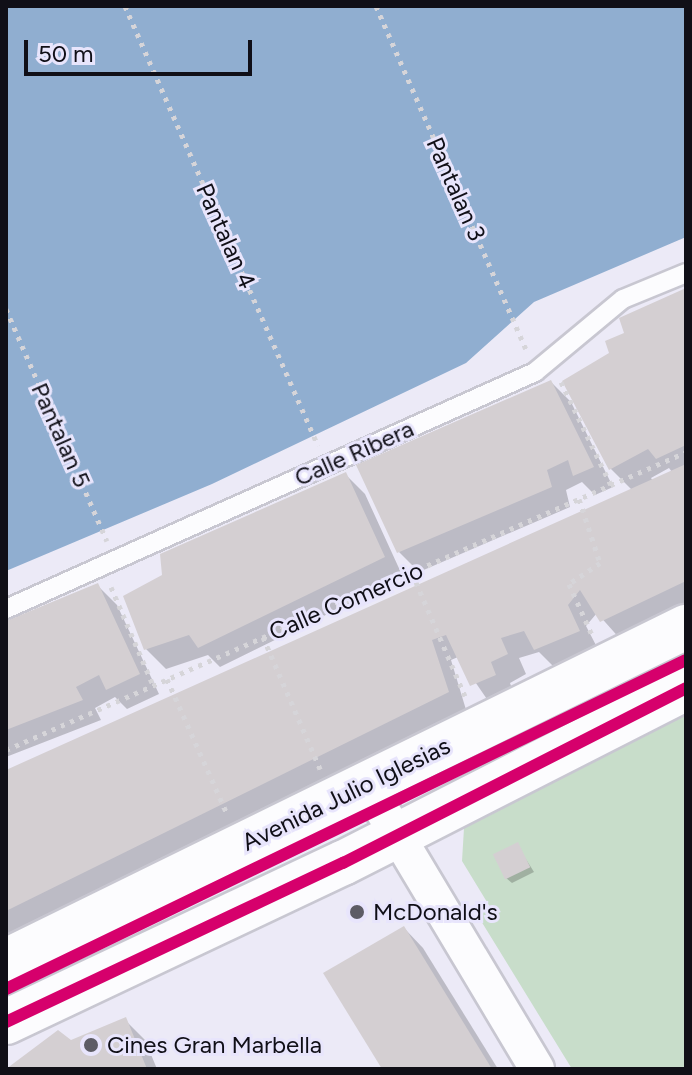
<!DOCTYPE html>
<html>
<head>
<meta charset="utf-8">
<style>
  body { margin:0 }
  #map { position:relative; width:692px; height:1075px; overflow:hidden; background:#eceaf7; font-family:Figtree,sans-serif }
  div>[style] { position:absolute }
  .green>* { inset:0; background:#c8ddca }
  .water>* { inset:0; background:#90aed0 }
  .shadow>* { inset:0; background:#0003 }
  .building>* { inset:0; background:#d4cfd2; transform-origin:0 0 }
  .path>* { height:5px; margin-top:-2.5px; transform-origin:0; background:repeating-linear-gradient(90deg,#d6d5d9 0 4px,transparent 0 10px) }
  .roads { filter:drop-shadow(2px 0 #c8c7d1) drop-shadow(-2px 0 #c8c7d1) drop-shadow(0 2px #c8c7d1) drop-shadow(0 -2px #c8c7d1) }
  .lane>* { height:18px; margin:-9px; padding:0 9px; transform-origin:9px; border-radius:9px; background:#fcfcfe }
  .street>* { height:34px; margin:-17px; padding:0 17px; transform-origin:17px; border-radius:17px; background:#fcfcfe }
  .secondary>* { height:44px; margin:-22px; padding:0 22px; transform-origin:22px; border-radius:22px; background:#fcfcfe }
  .cycleway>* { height:12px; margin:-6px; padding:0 6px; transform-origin:6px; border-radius:6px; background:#d6006c }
  .dots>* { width:22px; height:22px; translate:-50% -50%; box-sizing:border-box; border:4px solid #e8e5fc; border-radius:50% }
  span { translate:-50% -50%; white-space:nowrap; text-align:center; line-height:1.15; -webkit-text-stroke:6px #e8e5fc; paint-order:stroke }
  .street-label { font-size:24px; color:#100f17 }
  .poi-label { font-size:24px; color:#100f17 }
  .left { translate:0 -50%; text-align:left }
  .frame { position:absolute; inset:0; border:8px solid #100f17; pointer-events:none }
  .scale { position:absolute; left:24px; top:40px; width:228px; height:36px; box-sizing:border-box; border:4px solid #100f17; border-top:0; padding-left:10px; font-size:24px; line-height:28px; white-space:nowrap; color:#100f17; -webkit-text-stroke:6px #e8e5fc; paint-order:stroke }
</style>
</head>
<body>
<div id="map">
  <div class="green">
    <div style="clip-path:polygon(686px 701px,686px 1069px,572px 1069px,478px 916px,490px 907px,462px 861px,464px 828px)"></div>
  </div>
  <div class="water">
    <div style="clip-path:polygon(6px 6px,686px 6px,686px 237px,534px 302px,466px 363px,212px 484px,6px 571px)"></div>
  </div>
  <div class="shadow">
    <div style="clip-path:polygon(evenodd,686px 290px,686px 611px,622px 641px,597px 613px,586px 626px,599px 651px,556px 669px,539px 652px,519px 658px,526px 674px,510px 683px,514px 695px,491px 705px,458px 657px,451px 660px,467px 713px,6px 940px,6px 772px,632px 490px,611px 469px,565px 382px,611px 354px,686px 290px,669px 468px,672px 472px,653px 481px,651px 478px,669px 468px)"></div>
    <div style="clip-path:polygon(551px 382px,571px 402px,613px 487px,595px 495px,582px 482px,566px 490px,570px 507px,419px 572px,399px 552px)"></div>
    <div style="clip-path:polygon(345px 474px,365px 494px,403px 577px,220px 667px,208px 655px,166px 669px,146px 649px)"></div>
    <div style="clip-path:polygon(97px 585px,117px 605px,159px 694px,127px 709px,115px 697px,95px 708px,101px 720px,6px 757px,6px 623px)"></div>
    <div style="clip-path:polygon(517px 845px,534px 872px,512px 883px,506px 878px)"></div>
    <div style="clip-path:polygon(404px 928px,423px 948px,498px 1069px,384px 1069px)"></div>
    <div style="clip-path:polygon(125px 1020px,145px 1040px,157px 1069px,6px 1069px)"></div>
  </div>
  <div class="building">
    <div style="clip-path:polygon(686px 288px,686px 445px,656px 459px,648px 449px,609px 470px,562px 381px,609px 353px,605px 341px,624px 333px,619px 318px)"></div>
    <div style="clip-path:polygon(551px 380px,594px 467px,573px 476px,568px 460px,547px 470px,552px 487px,397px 553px,356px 465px)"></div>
    <div style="clip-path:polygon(686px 464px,686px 581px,600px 622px,580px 590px,568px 605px,580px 631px,534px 650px,524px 631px,501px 638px,508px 654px,491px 662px,496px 675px,470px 686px,446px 635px,432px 640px,449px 692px,6px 911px,6px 770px)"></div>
    <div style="clip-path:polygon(346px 472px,385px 557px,198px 648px,189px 635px,144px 650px,123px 596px,162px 575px,160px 554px)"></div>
    <div style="clip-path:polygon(98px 583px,140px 674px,106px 690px,99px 675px,76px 687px,83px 700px,6px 730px,6px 621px)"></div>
    <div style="left:518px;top:842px;width:28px;height:28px;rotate:64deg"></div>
    <div style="clip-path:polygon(404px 926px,492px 1069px,382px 1069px,323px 973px)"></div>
    <div style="clip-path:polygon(126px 1017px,147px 1069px,6px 1069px,58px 1030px,71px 1040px)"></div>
  </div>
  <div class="path">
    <div style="left:125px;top:6px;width:480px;rotate:66.3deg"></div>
    <div style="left:376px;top:6px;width:374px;rotate:66.4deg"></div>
    <div style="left:6px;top:309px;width:253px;rotate:66.5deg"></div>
    <div style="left:561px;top:382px;width:114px;rotate:64.1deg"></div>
    <div style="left:579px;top:499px;width:67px;rotate:71.8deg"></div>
    <div style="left:600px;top:563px;width:37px;rotate:146deg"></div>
    <div style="left:569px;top:584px;width:56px;rotate:65.7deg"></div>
    <div style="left:412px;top:573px;width:134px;rotate:66.7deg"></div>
    <div style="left:111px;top:587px;width:107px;rotate:66.8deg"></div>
    <div style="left:263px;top:637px;width:144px;rotate:66.6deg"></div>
    <div style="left:167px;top:679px;width:148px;rotate:66deg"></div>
    <div style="left:6px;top:750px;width:742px;rotate:-23.66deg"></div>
  </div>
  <div class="roads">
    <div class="lane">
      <div style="left:6px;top:609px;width:580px;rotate:-24.13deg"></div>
      <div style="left:535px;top:372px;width:114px;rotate:-39.7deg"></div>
      <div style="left:623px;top:299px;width:68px;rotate:-22.4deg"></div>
    </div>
    <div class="street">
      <div style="left:366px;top:783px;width:333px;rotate:59.1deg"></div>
    </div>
    <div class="secondary">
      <div style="left:6px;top:961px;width:758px;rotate:-26.16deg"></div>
      <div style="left:6px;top:1022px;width:373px;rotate:-25.3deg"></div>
      <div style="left:343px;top:863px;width:385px;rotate:-27deg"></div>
    </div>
  </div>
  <div class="cycleway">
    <div style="left:6px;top:989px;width:755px;rotate:-25.82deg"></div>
    <div style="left:6px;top:1022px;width:373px;rotate:-25.3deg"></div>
    <div style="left:343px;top:863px;width:385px;rotate:-27deg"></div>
  </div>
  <div class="dots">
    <div style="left:357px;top:912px;background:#5d5c65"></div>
    <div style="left:91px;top:1045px;background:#5d5c65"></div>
  </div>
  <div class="street-label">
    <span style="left:456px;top:189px;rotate:66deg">Pantalan 3</span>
    <span style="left:226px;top:236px;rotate:66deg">Pantalan 4</span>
    <span style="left:61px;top:435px;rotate:66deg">Pantalan 5</span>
    <span style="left:354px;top:453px;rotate:-24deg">Calle Ribera</span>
    <span style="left:346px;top:601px;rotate:-23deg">Calle Comercio</span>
    <span style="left:346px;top:794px;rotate:-26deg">Avenida Julio Iglesias</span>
  </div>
  <div class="poi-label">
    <span class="left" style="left:373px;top:912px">McDonald's</span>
    <span class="left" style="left:107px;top:1045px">Cines Gran Marbella</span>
  </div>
  <div class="frame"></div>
  <div class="scale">50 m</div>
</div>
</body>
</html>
